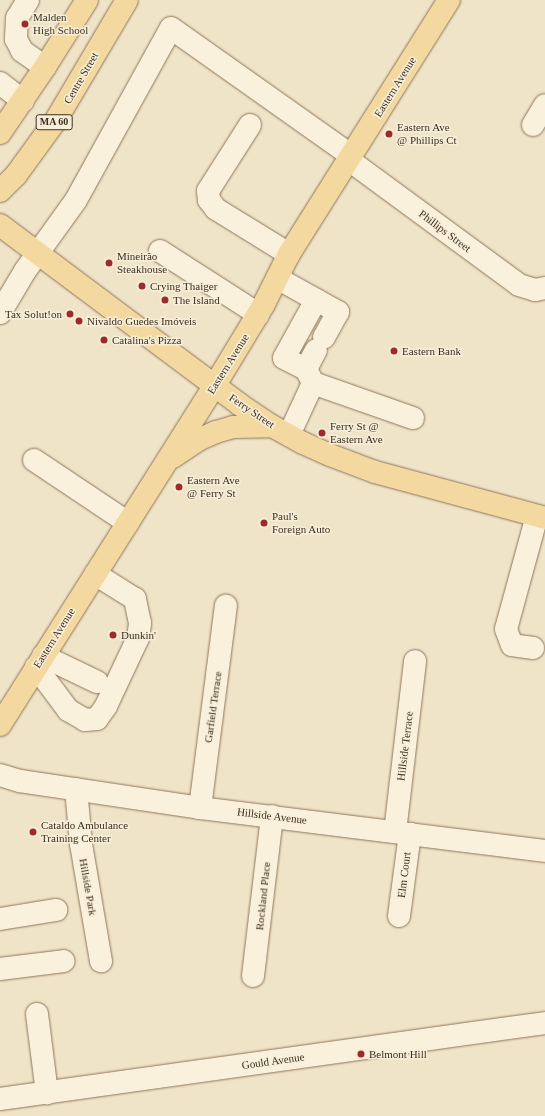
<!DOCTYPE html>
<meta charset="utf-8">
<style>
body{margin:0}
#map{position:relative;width:545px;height:1116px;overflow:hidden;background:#f0e4c8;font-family:Georgia,serif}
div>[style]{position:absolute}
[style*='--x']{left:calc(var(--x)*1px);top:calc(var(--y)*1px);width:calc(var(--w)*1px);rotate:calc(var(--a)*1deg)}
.roads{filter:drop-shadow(0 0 1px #8d765c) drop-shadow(0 0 1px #8d765c)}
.minor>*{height:22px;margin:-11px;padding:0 11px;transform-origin:11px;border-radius:11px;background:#faf1dc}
.major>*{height:22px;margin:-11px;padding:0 11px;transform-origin:11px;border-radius:11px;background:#f3d9a0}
.dots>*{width:11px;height:11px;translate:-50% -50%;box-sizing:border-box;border:2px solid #f7eed8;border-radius:50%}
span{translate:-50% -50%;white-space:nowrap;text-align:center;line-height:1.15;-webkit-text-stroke:3px #f7eed8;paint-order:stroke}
.shield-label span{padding:1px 3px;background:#f7eed8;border:1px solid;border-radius:3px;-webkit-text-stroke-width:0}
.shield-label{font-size:10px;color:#3d2e20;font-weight:700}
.poi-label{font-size:11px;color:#3d2e20}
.left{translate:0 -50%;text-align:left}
.right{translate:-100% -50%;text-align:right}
.street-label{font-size:11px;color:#3d2e20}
</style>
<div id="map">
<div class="roads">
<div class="minor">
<div style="--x:28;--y:0;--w:21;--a:121"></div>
<div style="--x:17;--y:18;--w:21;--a:93"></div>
<div style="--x:16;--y:39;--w:13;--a:63"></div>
<div style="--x:22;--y:51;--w:28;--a:35"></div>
<div style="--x:0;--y:83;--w:29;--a:38"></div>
<div style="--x:250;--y:125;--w:78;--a:122.5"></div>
<div style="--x:208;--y:191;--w:9;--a:84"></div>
<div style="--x:209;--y:200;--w:11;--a:52"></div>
<div style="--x:216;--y:209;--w:86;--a:31.7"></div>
<div style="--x:533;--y:125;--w:23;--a:-59"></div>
<div style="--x:349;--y:160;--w:211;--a:36.3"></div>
<div style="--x:519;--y:285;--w:17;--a:17"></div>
<div style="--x:535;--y:290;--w:10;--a:-11"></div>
<div style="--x:160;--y:251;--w:117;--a:32.7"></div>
<div style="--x:277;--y:278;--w:70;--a:29.1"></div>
<div style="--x:338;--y:312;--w:29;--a:119"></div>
<div style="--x:316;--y:300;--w:66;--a:118.9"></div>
<div style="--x:284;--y:358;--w:25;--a:27"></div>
<div style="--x:306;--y:369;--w:16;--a:63"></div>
<div style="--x:313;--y:383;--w:106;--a:19.3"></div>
<div style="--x:0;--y:313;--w:49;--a:-59.2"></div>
<div style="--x:25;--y:271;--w:87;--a:-54.3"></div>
<div style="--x:76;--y:200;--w:196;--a:-61.1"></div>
<div style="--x:171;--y:28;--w:222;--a:35.3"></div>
<div style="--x:306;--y:369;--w:21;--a:-62"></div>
<div style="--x:289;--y:435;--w:57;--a:-65.2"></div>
<div style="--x:34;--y:460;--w:113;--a:33.8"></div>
<div style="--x:533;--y:648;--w:21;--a:-172"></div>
<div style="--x:512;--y:645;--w:17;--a:-111"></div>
<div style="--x:506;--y:629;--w:117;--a:-74.7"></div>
<div style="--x:43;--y:656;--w:60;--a:25.7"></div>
<div style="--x:36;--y:667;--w:54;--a:53.3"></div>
<div style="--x:68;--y:710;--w:20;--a:30"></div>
<div style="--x:85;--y:720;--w:12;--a:-5"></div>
<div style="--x:97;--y:719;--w:16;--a:-55"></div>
<div style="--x:106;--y:706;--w:75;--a:-64.8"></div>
<div style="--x:138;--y:638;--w:15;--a:-82"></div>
<div style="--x:140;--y:623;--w:25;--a:-102"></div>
<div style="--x:135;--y:599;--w:47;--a:-148"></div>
<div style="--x:0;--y:775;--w:21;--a:17"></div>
<div style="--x:20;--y:781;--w:182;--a:8.5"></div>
<div style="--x:200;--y:808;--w:348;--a:7.1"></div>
<div style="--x:76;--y:789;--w:55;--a:84.8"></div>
<div style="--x:81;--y:844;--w:119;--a:80.3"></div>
<div style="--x:200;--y:808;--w:204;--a:-82.7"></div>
<div style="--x:395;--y:832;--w:172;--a:-83.3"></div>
<div style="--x:399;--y:916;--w:83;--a:-82.4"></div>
<div style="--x:0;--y:919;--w:57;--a:-9.1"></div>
<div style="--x:0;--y:969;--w:64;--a:-7.1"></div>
<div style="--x:253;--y:976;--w:161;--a:-83.2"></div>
<div style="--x:37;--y:1014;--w:80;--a:82.8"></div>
<div style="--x:0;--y:1099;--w:550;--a:-7.94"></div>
</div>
<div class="major">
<div style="--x:0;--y:133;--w:80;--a:-55.7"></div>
<div style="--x:45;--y:67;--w:79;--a:-57.9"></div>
<div style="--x:0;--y:191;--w:23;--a:-45"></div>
<div style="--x:16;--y:175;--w:68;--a:-54"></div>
<div style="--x:56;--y:120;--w:139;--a:-59.4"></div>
<div style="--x:0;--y:225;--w:299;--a:36.8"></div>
<div style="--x:239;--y:404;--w:40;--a:34"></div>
<div style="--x:272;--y:426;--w:35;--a:29"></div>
<div style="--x:303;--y:443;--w:30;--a:24"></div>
<div style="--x:330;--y:455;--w:48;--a:20.7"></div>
<div style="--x:375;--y:472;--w:176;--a:15.1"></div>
<div style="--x:173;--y:457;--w:32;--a:-34"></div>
<div style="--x:200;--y:439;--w:17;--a:-24"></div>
<div style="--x:216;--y:432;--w:18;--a:-16"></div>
<div style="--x:233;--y:427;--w:39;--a:-1"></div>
<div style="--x:0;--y:725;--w:402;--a:-57.7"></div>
<div style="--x:215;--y:385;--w:95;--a:-58.8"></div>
<div style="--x:264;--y:304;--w:56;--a:-63.4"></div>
<div style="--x:289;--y:254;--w:300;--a:-57.8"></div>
</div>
</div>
<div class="dots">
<div style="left:25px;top:24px;background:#9e2a2b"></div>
<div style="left:389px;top:134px;background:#9e2a2b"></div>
<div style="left:109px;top:263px;background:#9e2a2b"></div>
<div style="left:142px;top:286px;background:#9e2a2b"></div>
<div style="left:165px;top:300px;background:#9e2a2b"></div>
<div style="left:70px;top:314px;background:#9e2a2b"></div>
<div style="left:79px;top:321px;background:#9e2a2b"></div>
<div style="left:104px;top:340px;background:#9e2a2b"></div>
<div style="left:394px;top:351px;background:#9e2a2b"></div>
<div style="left:322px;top:433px;background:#9e2a2b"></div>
<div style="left:179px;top:487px;background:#9e2a2b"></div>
<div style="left:264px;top:523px;background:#9e2a2b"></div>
<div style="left:113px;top:635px;background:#9e2a2b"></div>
<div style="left:33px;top:832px;background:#9e2a2b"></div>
<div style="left:361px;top:1054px;background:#9e2a2b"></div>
</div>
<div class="shield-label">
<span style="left:54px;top:122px">MA 60</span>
</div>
<div class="poi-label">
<span class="left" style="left:33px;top:24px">Malden<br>High School</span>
<span class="left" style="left:397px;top:134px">Eastern Ave<br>@ Phillips Ct</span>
<span class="left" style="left:117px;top:263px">Mineirão<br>Steakhouse</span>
<span class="left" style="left:150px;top:286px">Crying Thaiger</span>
<span class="left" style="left:173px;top:300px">The Island</span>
<span class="right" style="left:62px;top:314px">Tax Solut!on</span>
<span class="left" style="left:87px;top:321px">Nivaldo Guedes Imóveis</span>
<span class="left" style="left:112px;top:340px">Catalina's Pizza</span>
<span class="left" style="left:402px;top:351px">Eastern Bank</span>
<span class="left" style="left:330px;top:433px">Ferry St @<br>Eastern Ave</span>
<span class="left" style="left:187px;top:487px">Eastern Ave<br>@ Ferry St</span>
<span class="left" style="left:272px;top:523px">Paul's<br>Foreign Auto</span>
<span class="left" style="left:121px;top:635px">Dunkin'</span>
<span class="left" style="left:41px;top:832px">Cataldo Ambulance<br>Training Center</span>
<span class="left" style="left:369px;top:1054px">Belmont Hill</span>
</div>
<div class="street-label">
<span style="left:81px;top:78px;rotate:-60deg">Centre Street</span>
<span style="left:395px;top:87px;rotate:-58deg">Eastern Avenue</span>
<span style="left:445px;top:231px;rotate:37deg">Phillips Street</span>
<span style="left:228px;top:364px;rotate:-58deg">Eastern Avenue</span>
<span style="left:252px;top:411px;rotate:34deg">Ferry Street</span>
<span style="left:54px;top:638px;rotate:-58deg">Eastern Avenue</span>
<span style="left:213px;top:707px;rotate:-82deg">Garfield Terrace</span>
<span style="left:405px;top:746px;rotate:-83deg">Hillside Terrace</span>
<span style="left:272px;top:816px;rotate:7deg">Hillside Avenue</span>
<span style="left:404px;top:875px;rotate:-83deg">Elm Court</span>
<span style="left:88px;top:887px;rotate:80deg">Hillside Park</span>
<span style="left:263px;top:896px;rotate:-84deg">Rockland Place</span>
<span style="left:273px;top:1061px;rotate:-8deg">Gould Avenue</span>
</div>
</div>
